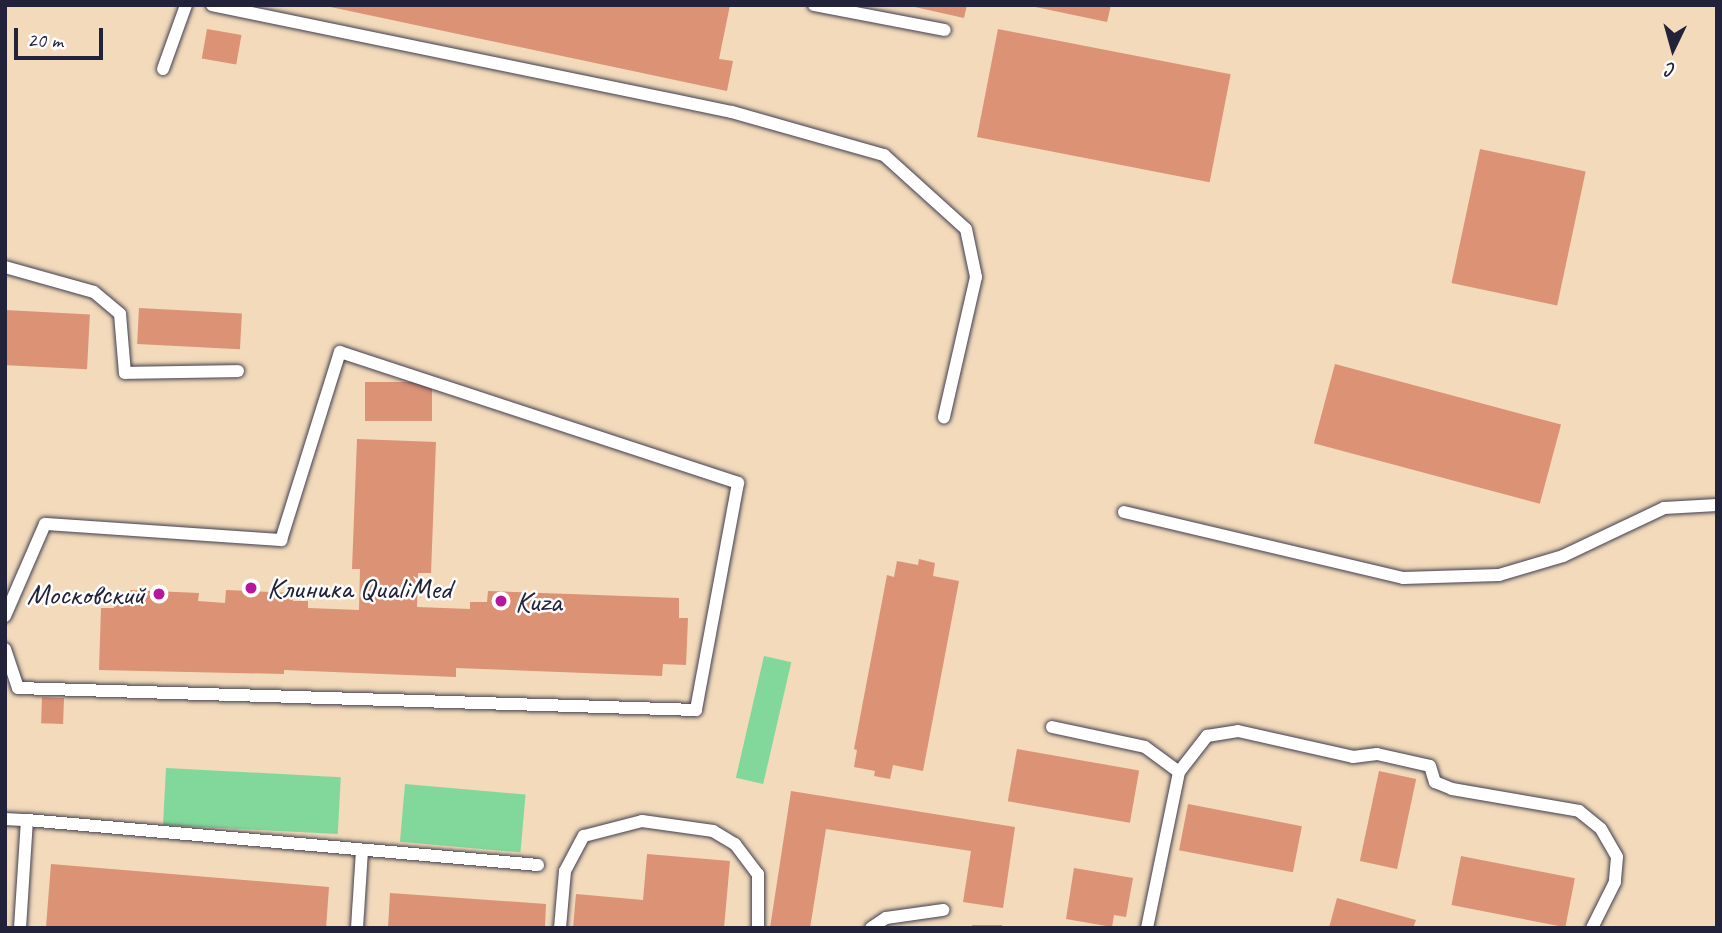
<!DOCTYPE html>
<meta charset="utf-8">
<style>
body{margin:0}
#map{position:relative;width:1722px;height:933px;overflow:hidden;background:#f2dabb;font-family:Caveat,sans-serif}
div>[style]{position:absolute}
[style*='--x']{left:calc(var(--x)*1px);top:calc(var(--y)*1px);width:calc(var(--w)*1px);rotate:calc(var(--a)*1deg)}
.green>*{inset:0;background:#82d89b;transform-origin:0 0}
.building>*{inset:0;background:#db9275;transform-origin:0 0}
.roads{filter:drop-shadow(0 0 2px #413e4e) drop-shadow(0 0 2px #413e4e)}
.service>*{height:12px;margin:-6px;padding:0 6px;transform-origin:6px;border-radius:6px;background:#fff}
.dots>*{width:19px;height:19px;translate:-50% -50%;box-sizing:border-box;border:4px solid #fff;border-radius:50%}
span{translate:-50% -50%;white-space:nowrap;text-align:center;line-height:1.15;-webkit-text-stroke:5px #fff;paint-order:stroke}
.poi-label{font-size:30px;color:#22223b}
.left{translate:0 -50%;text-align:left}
.right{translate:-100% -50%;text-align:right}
.frame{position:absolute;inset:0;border:7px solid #22223b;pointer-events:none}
.north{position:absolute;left:1638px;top:14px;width:70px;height:70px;-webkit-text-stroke:5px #fff;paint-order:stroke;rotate:185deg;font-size:19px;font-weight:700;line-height:28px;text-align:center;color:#22223b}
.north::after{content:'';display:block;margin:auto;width:24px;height:32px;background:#22223b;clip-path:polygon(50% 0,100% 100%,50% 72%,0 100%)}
.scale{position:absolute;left:14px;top:28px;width:89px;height:32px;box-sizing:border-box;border:4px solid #22223b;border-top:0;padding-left:9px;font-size:21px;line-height:24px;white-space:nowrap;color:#22223b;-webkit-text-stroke:5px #fff;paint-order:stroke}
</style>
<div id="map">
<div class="green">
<div style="left:764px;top:656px;width:28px;height:125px;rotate:13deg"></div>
<div style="left:166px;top:768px;width:175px;height:57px;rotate:3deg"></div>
<div style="left:405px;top:784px;width:121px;height:58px;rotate:5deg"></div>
</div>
<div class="building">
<div style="clip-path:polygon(321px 5px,730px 5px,719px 59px,733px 61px,727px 91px)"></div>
<div style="clip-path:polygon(906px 5px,967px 5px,964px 18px)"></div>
<div style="clip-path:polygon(1026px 5px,1111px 5px,1107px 22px)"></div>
<div style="left:207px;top:29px;width:35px;height:30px;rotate:10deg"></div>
<div style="left:998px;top:29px;width:237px;height:110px;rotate:11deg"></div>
<div style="left:1480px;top:149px;width:108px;height:137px;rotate:12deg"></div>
<div style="left:139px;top:308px;width:103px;height:36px;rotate:3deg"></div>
<div style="left:5px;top:310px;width:85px;height:55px;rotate:3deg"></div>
<div style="left:1335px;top:364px;width:234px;height:82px;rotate:15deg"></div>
<div style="left:365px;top:382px;width:67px;height:39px"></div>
<div style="clip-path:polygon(357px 439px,436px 442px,431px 573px,418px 573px,417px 607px,470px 609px,470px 602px,487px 602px,488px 591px,679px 598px,679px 618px,688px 618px,686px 665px,663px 664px,662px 676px,456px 668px,456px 677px,284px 670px,284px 674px,99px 670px,101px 608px,114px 608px,114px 599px,130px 600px,130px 590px,199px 593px,198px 601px,225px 603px,226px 590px,293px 593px,293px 601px,308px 601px,308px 608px,359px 610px,360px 569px,352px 569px)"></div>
<div style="clip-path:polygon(919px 559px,935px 563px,933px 576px,959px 581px,923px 771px,893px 765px,890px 779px,874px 776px,875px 771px,854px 767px,857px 750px,854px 749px,887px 575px,894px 577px,897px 561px,918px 565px)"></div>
<div style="left:64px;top:698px;width:26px;height:22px;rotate:92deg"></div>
<div style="left:1017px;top:749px;width:124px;height:53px;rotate:10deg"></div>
<div style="left:1379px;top:771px;width:38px;height:92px;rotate:12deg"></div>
<div style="clip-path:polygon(791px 791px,1015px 827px,1003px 908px,963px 902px,971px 851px,826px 829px,810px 928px,770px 928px)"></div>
<div style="left:1188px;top:804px;width:116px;height:47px;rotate:11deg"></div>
<div style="clip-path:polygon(647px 854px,730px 861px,724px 928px,573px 928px,576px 894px,643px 900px)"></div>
<div style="left:1461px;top:856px;width:116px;height:50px;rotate:11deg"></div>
<div style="clip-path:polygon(51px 864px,329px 887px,326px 928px,46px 927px)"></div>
<div style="clip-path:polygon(1074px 868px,1133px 878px,1126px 917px,1114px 915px,1112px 927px,1066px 919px)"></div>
<div style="clip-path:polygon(390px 893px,546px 904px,545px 928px,388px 928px)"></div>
<div style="clip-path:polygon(1337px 898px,1416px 920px,1413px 928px,1329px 928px)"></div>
<div style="left:972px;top:925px;width:30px;height:3px"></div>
</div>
<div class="roads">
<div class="service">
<div style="--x:212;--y:5;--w:531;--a:11.63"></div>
<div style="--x:732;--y:112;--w:158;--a:15.8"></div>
<div style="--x:884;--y:155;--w:110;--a:42.1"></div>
<div style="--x:966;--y:229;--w:49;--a:78.2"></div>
<div style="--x:976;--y:277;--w:144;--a:102.9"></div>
<div style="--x:814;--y:5;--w:133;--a:10.8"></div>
<div style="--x:163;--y:69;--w:68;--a:-70.2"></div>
<div style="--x:5;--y:267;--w:92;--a:15.7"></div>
<div style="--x:94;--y:292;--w:34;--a:40"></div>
<div style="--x:120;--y:314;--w:59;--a:85.2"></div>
<div style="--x:125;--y:373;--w:113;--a:-1"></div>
<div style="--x:1124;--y:512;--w:287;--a:13.3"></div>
<div style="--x:1403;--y:578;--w:96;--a:-1.8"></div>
<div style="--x:1499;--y:575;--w:67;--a:-16.5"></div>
<div style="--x:1563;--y:556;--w:112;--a:-25.4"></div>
<div style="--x:1664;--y:508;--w:53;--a:-3.2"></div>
<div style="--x:5;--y:616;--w:100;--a:-66.5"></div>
<div style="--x:45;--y:524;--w:237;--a:3.9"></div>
<div style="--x:281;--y:540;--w:197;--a:-72.6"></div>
<div style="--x:340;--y:352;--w:419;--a:18.2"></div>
<div style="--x:738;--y:483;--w:231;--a:100.5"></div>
<div style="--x:696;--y:710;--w:678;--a:-178.14"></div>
<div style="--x:18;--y:688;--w:41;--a:-108.4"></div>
<div style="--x:1052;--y:727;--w:95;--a:12.1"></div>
<div style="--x:1145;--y:747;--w:42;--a:36.3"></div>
<div style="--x:5;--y:819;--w:22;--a:3"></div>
<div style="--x:20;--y:928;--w:108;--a:-86.3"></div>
<div style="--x:27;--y:820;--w:513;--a:5.03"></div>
<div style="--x:357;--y:928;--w:78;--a:-86.3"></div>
<div style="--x:560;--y:928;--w:57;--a:-85"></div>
<div style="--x:565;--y:871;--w:40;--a:-62"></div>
<div style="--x:584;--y:836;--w:60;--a:-14.5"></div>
<div style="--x:642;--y:821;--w:72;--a:8"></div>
<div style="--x:713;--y:831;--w:26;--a:31"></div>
<div style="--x:735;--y:844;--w:38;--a:53"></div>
<div style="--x:758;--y:874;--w:54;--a:90"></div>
<div style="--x:871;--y:928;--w:18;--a:-34"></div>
<div style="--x:886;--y:918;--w:58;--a:-8"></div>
<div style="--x:1147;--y:928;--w:159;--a:-78.4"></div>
<div style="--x:1179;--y:772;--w:46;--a:-52.1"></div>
<div style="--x:1207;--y:736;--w:31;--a:-9"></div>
<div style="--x:1238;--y:731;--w:118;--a:12.7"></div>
<div style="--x:1353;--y:757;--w:24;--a:-7"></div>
<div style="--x:1377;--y:754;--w:54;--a:12.8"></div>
<div style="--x:1430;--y:766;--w:17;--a:73"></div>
<div style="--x:1435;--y:782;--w:18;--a:22"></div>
<div style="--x:1452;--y:789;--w:129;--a:9.8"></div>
<div style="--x:1579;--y:811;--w:28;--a:39"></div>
<div style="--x:1601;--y:829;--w:32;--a:60"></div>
<div style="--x:1617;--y:857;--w:25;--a:95"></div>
<div style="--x:1615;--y:882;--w:51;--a:116.6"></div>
</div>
</div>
<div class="dots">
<div style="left:251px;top:588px;background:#b5179e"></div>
<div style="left:159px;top:594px;background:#b5179e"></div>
<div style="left:501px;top:601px;background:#b5179e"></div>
</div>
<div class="poi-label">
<span class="left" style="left:267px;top:588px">Клиника QualiMed</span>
<span class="right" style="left:145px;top:594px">Московский</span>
<span class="left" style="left:515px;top:601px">Kuza</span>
</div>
<div class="frame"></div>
<div class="north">С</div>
<div class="scale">20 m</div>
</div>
